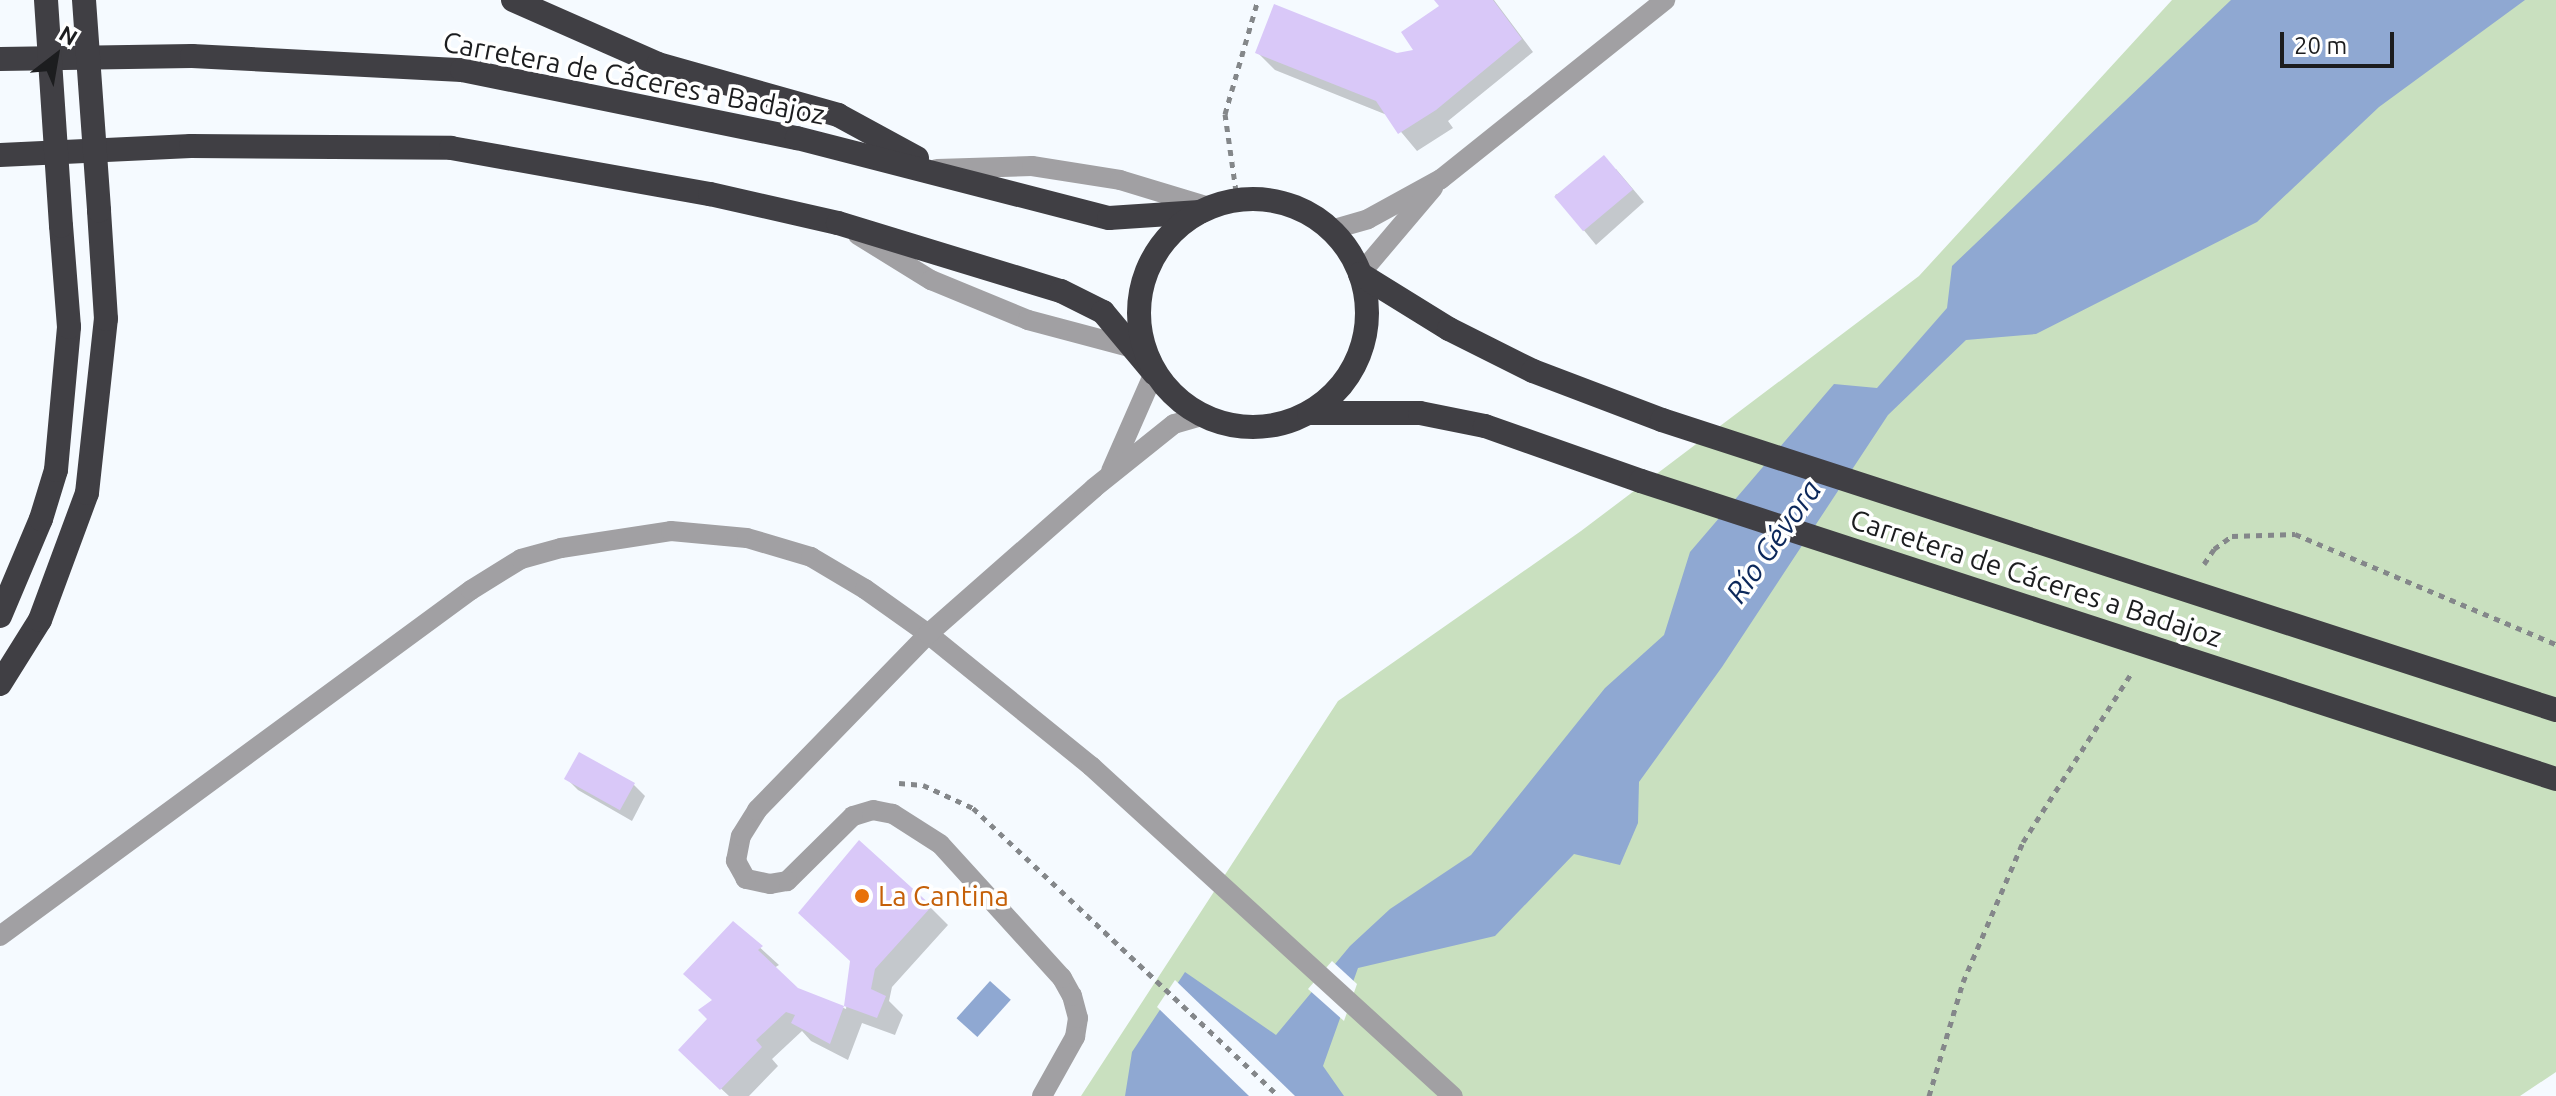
<!DOCTYPE html>
<meta charset="utf-8">
<style>
body{margin:0}
#map{position:relative;width:2556px;height:1096px;overflow:hidden;background:#f5faff;font-family:Ubuntu,sans-serif}
div>[style]{position:absolute}
[style*='--x']{left:calc(var(--x)*1px);top:calc(var(--y)*1px);width:calc(var(--w)*1px);rotate:calc(var(--a)*1deg)}
.green>*{inset:0;background:#c9e0bf}
.water>*{inset:0;background:#8fa8d2;transform-origin:0 0}
.pier>*{inset:0;background:#f5faff}
.shadow>*{inset:0;background:#0003}
.building>*{inset:0;background:#d9c8f8;transform-origin:0 0}
.path>*{height:5px;margin-top:-2.5px;transform-origin:0;background:repeating-linear-gradient(90deg,#84878a 0 6px,transparent 0 12px)}
.minor>*{height:20px;margin:-10px;padding:0 10px;transform-origin:10px;border-radius:10px;background:#a1a0a3}
.highway>*{height:24px;margin:-12px;padding:0 12px;transform-origin:12px;border-radius:12px;background:#403f44}
.highway>.ring{margin:-12px;padding:0;box-sizing:content-box;background:none;border:24px solid #403f44;border-radius:50%}
.highway-bridge>*{height:24px;margin:-12px;padding:0 12px;transform-origin:12px;border-radius:12px;background:#403f44}
.dots>*{width:22px;height:22px;translate:-50% -50%;box-sizing:border-box;border:4px solid #fff;border-radius:50%}
span{translate:-50% -50%;white-space:nowrap;text-align:center;line-height:1.15;-webkit-text-stroke:7px #fff;paint-order:stroke}
.street-label{font-size:28px;color:#1c1d1f}
.food-label{font-size:28px;color:#c56008}
.left{translate:0 -50%;text-align:left}
.water-label{font-size:30px;color:#0c285b;font-style:italic}
.north{position:absolute;left:16px;top:16px;width:80px;height:80px;-webkit-text-stroke:6px #fff;paint-order:stroke;rotate:31deg;font-size:22px;font-weight:700;line-height:32px;text-align:center;color:#1c1d1f}
.north::after{content:'';display:block;margin:auto;width:28px;height:36px;background:#1c1d1f;clip-path:polygon(50% 0,100% 100%,50% 72%,0 100%)}
.scale{position:absolute;left:2280px;top:32px;width:114px;height:36px;box-sizing:border-box;border:4px solid #1c1d1f;border-top:0;padding-left:10px;font-size:24px;line-height:28px;white-space:nowrap;color:#1c1d1f;-webkit-text-stroke:6px #fff;paint-order:stroke}
</style>
<div id="map">
<div class="green">
<div style="clip-path:polygon(2172px 0,2556px 0,2556px 1072px,2520px 1096px,1081px 1096px,1338px 701px,1581px 531px,1919px 276px)"></div>
</div>
<div class="water">
<div style="clip-path:polygon(2231px 0,2525px 0,2379px 107px,2257px 222px,2036px 334px,1966px 340px,1888px 415px,1722px 667px,1639px 782px,1638px 823px,1620px 865px,1574px 854px,1495px 936px,1358px 968px,1323px 1066px,1344px 1096px,1125px 1096px,1132px 1052px,1185px 972px,1276px 1035px,1350px 946px,1390px 909px,1471px 855px,1605px 688px,1664px 635px,1690px 552px,1834px 384px,1877px 388px,1947px 308px,1952px 266px)"></div>
<div style="left:990px;top:981px;width:28px;height:50px;rotate:42deg"></div>
</div>
<div class="pier">
<div style="clip-path:polygon(1332px 961px,1357px 984px,1344px 1021px,1308px 989px)"></div>
<div style="clip-path:polygon(1175px 980px,1295px 1096px,1249px 1096px,1157px 1007px)"></div>
</div>
<div class="shadow">
<div style="clip-path:polygon(1437px 0,1494px 0,1533px 52px,1448px 121px,1453px 128px,1417px 151px,1387px 115px,1275px 70px,1257px 52px,1397px 55px,1417px 51px,1441px 6px)"></div>
<div style="clip-path:polygon(1616px 169px,1644px 202px,1596px 245px,1555px 195px)"></div>
<div style="clip-path:polygon(566px 778px,633px 784px,645px 796px,632px 821px,578px 790px)"></div>
<div style="clip-path:polygon(930px 907px,948px 925px,892px 987px,889px 1001px,903px 1015px,895px 1035px,862px 1023px,848px 1060px,811px 1041px,802px 1031px,772px 1059px,778px 1066px,749px 1096px,729px 1096px,698px 1067px,714px 1001px,685px 974px,734px 924px,779px 965px,774px 968px,797px 989px,846px 1009px,852px 962px)"></div>
</div>
<div class="building">
<div style="clip-path:polygon(1434px 0,1493px 0,1522px 39px,1436px 110px,1398px 134px,1376px 101px,1255px 53px,1274px 4px,1397px 53px,1413px 50px,1401px 32px,1439px 6px)"></div>
<div style="left:1604px;top:155px;width:45px;height:65px;rotate:50deg"></div>
<div style="left:579px;top:752px;width:64px;height:31px;rotate:29deg"></div>
<div style="clip-path:polygon(859px 840px,932px 906px,875px 969px,871px 989px,886px 996px,877px 1018px,844px 1006px,830px 1044px,791px 1023px,795px 1015px,786px 1012px,756px 1040px,762px 1047px,720px 1090px,678px 1050px,707px 1019px,698px 1010px,712px 1000px,683px 974px,733px 921px,763px 946px,758px 950px,798px 988px,844px 1006px,850px 961px,798px 913px)"></div>
</div>
<div class="path">
<div style="--x:1236;--y:191;--w:78;--a:-98.1"></div>
<div style="--x:1225;--y:114;--w:119;--a:-73.9"></div>
<div style="--x:2204;--y:564;--w:18;--a:-56"></div>
<div style="--x:2214;--y:549;--w:22;--a:-36"></div>
<div style="--x:2232;--y:536;--w:63;--a:-1.8"></div>
<div style="--x:2295;--y:534;--w:283;--a:22.9"></div>
<div style="--x:899;--y:783;--w:24;--a:5"></div>
<div style="--x:923;--y:785;--w:55;--a:24.7"></div>
<div style="--x:973;--y:808;--w:420;--a:43.3"></div>
<div style="--x:1929;--y:1096;--w:119;--a:-73.4"></div>
<div style="--x:1963;--y:982;--w:152;--a:-66.8"></div>
<div style="--x:2023;--y:842;--w:202;--a:-57.3"></div>
</div>
<div class="minor">
<div style="--x:937;--y:169;--w:95;--a:-1.8"></div>
<div style="--x:1032;--y:166;--w:89;--a:9"></div>
<div style="--x:1120;--y:180;--w:96;--a:16.9"></div>
<div style="--x:1334;--y:229;--w:35;--a:-16"></div>
<div style="--x:1368;--y:219;--w:83;--a:-28.7"></div>
<div style="--x:1441;--y:179;--w:287;--a:-38.6"></div>
<div style="--x:858;--y:235;--w:86;--a:31.7"></div>
<div style="--x:931;--y:280;--w:105;--a:22.4"></div>
<div style="--x:1028;--y:320;--w:109;--a:14.9"></div>
<div style="--x:1360;--y:274;--w:113;--a:-49.7"></div>
<div style="--x:1111;--y:471;--w:107;--a:-66.3"></div>
<div style="--x:0;--y:936;--w:584;--a:-36.3"></div>
<div style="--x:471;--y:590;--w:59;--a:-31.8"></div>
<div style="--x:521;--y:559;--w:41;--a:-15.4"></div>
<div style="--x:561;--y:548;--w:111;--a:-8.8"></div>
<div style="--x:671;--y:531;--w:76;--a:5.3"></div>
<div style="--x:747;--y:538;--w:67;--a:16.5"></div>
<div style="--x:811;--y:557;--w:63;--a:30.7"></div>
<div style="--x:865;--y:589;--w:77;--a:35.5"></div>
<div style="--x:928;--y:634;--w:210;--a:39"></div>
<div style="--x:1091;--y:766;--w:490;--a:42.4"></div>
<div style="--x:1042;--y:1096;--w:68;--a:-60.8"></div>
<div style="--x:1075;--y:1037;--w:19;--a:-81"></div>
<div style="--x:1078;--y:1018;--w:23;--a:-105"></div>
<div style="--x:1072;--y:996;--w:21;--a:-119"></div>
<div style="--x:1062;--y:978;--w:181;--a:-132.3"></div>
<div style="--x:940;--y:844;--w:56;--a:-147.4"></div>
<div style="--x:893;--y:814;--w:20;--a:-169"></div>
<div style="--x:873;--y:810;--w:21;--a:163"></div>
<div style="--x:853;--y:816;--w:93;--a:135.4"></div>
<div style="--x:787;--y:881;--w:17;--a:170"></div>
<div style="--x:770;--y:884;--w:25;--a:-168"></div>
<div style="--x:746;--y:879;--w:21;--a:-119"></div>
<div style="--x:736;--y:861;--w:25;--a:-79"></div>
<div style="--x:741;--y:836;--w:31;--a:-58"></div>
<div style="--x:757;--y:810;--w:245;--a:-45.8"></div>
<div style="--x:928;--y:634;--w:221;--a:-41.3"></div>
<div style="--x:1094;--y:488;--w:102;--a:-38.7"></div>
<div style="--x:1174;--y:424;--w:29;--a:-16"></div>
</div>
<div class="highway">
<div style="--x:513;--y:0;--w:158;--a:23.8"></div>
<div style="--x:658;--y:64;--w:187;--a:15.8"></div>
<div style="--x:838;--y:115;--w:90;--a:28.6"></div>
<div style="--x:0;--y:59;--w:192;--a:-0.9"></div>
<div style="--x:192;--y:56;--w:270;--a:3"></div>
<div style="--x:462;--y:70;--w:342;--a:11.5"></div>
<div style="--x:797;--y:138;--w:322;--a:14.4"></div>
<div style="--x:1109;--y:218;--w:91;--a:-3.8"></div>
<div style="--x:0;--y:155;--w:191;--a:-2.7"></div>
<div style="--x:191;--y:146;--w:260;--a:0.4"></div>
<div style="--x:451;--y:148;--w:263;--a:10.1"></div>
<div style="--x:710;--y:194;--w:131;--a:12.8"></div>
<div style="--x:838;--y:223;--w:233;--a:17"></div>
<div style="--x:1061;--y:291;--w:47;--a:26.6"></div>
<div style="--x:1103;--y:312;--w:80;--a:50.1"></div>
<div class="ring" style="left:1139px;top:199px;width:204px;height:204px"></div>
<div style="--x:1360;--y:274;--w:105;--a:31.7"></div>
<div style="--x:1449;--y:329;--w:94;--a:26.6"></div>
<div style="--x:1533;--y:371;--w:138;--a:20.8"></div>
<div style="--x:1309;--y:413;--w:111;--a:0"></div>
<div style="--x:1420;--y:413;--w:66;--a:11.3"></div>
<div style="--x:1485;--y:426;--w:165;--a:19.4"></div>
<div style="--x:0;--y:616;--w:105;--a:-67.1"></div>
<div style="--x:41;--y:519;--w:51;--a:-73"></div>
<div style="--x:56;--y:470;--w:144;--a:-84.8"></div>
<div style="--x:69;--y:327;--w:101;--a:-94.5"></div>
<div style="--x:0;--y:684;--w:75;--a:-58"></div>
<div style="--x:40;--y:620;--w:135;--a:-69.7"></div>
<div style="--x:87;--y:493;--w:175;--a:-83.8"></div>
<div style="--x:106;--y:319;--w:109;--a:-93.7"></div>
</div>
<div class="highway-bridge">
<div style="--x:46;--y:0;--w:226;--a:86.2"></div>
<div style="--x:84;--y:0;--w:211;--a:85.9"></div>
<div style="--x:1662;--y:420;--w:940;--a:17.97"></div>
<div style="--x:1641;--y:481;--w:962;--a:18.04"></div>
</div>
<div class="dots">
<div style="left:862px;top:896px;background:#e8710a"></div>
</div>
<div class="street-label">
<span style="left:634px;top:78px;rotate:11deg">Carretera de Cáceres a Badajoz</span>
<span style="left:2036px;top:578px;rotate:18deg">Carretera de Cáceres a Badajoz</span>
</div>
<div class="food-label">
<span class="left" style="left:878px;top:896px">La Cantina</span>
</div>
<div class="water-label">
<span style="left:1773px;top:541px;rotate:-55deg">Río Gévora</span>
</div>
<div class="north">N</div>
<div class="scale">20 m</div>
</div>
